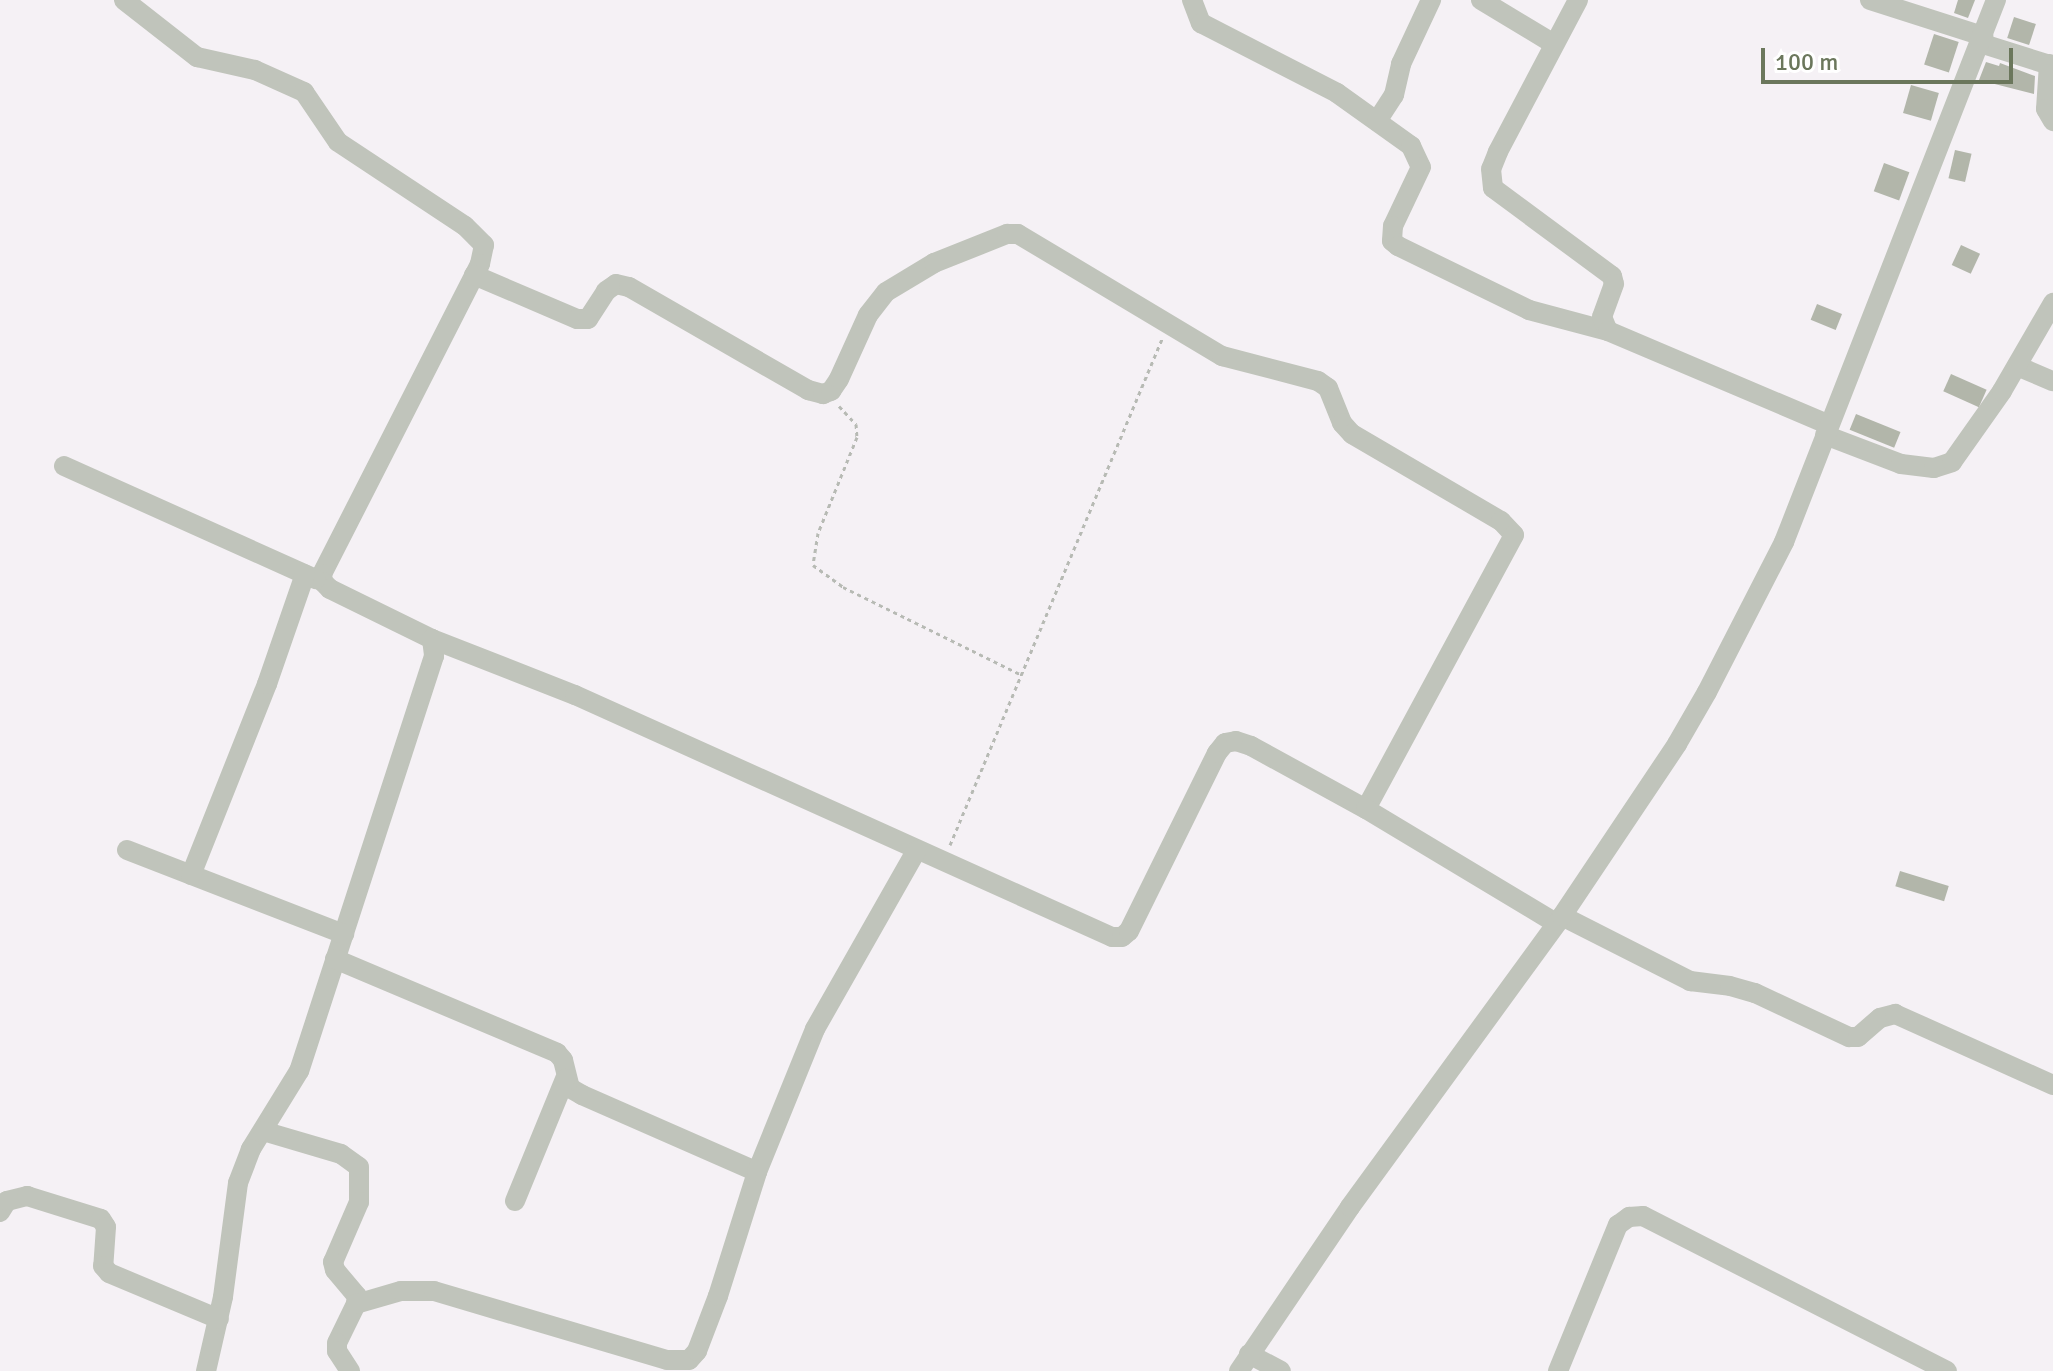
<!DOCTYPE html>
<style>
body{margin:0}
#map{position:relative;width:2053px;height:1371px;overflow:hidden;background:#f5f1f5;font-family:Signika,sans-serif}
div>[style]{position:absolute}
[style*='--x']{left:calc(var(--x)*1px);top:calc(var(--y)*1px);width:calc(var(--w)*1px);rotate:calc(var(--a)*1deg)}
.building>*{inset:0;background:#b2b6aa;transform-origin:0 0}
.path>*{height:3px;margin-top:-1.5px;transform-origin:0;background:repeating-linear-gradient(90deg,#b7bab4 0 4px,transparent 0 8px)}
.minor>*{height:20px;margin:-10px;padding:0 10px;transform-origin:10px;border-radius:10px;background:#c0c4bb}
span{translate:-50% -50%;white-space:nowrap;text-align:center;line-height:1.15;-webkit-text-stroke:8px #fff;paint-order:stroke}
.scale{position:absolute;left:1761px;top:48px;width:252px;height:36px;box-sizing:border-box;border:4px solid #6b775c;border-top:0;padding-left:10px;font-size:24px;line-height:28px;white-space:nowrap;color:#6b775c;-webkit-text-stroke:6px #fff;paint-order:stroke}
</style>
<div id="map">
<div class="building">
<div style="clip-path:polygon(1958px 0,1975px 0,1968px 18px,1954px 13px)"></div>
<div style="left:2014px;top:17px;width:23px;height:22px;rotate:18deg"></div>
<div style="left:1934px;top:34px;width:26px;height:32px;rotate:18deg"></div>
<div style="clip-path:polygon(1986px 62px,1999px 66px,2000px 63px,2035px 76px,2034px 94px,1979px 80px)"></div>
<div style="left:1911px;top:85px;width:29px;height:29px;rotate:16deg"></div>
<div style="left:1955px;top:150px;width:17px;height:29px;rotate:13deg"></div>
<div style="left:1884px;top:163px;width:27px;height:30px;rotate:20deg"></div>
<div style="left:1961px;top:245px;width:21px;height:22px;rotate:25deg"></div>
<div style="left:1817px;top:304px;width:27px;height:17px;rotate:22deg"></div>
<div style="left:1951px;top:374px;width:39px;height:19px;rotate:24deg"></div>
<div style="left:1856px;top:414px;width:48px;height:17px;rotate:22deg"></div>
<div style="left:1900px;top:871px;width:51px;height:16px;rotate:17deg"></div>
</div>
<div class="path">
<div style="--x:839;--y:406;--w:25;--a:47"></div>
<div style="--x:856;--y:424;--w:13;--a:86"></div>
<div style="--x:857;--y:437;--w:104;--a:112.1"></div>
<div style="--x:818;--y:533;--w:32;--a:99"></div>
<div style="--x:813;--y:565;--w:37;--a:36"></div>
<div style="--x:843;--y:587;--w:199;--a:26.2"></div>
<div style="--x:950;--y:845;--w:549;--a:-67.27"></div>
</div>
<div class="minor">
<div style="--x:124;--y:0;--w:93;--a:38"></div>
<div style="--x:197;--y:57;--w:59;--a:12.6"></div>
<div style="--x:255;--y:70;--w:54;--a:24.2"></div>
<div style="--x:304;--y:92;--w:60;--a:55.8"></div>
<div style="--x:338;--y:142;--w:152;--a:33.5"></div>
<div style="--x:465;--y:226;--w:27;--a:45"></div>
<div style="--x:484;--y:245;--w:19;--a:102"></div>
<div style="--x:480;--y:264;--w:348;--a:117"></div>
<div style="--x:322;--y:574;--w:8;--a:83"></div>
<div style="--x:323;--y:582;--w:10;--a:45"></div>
<div style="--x:330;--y:589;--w:114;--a:26.1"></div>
<div style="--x:432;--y:639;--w:17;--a:83"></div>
<div style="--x:434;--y:656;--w:436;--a:108"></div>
<div style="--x:299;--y:1071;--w:92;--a:121.6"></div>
<div style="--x:251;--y:1149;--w:36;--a:111"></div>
<div style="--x:238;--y:1183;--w:115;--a:97.5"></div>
<div style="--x:223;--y:1297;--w:76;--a:102.9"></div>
<div style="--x:1192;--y:0;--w:25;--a:69"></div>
<div style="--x:1201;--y:23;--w:153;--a:27.2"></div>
<div style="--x:1337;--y:93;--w:91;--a:35.6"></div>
<div style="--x:1411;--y:146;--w:23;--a:65"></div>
<div style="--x:1421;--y:167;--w:65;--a:115.4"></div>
<div style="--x:1393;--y:226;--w:15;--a:94"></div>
<div style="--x:1392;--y:241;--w:8;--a:40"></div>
<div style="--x:1398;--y:246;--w:146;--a:26"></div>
<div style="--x:1529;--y:310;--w:82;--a:14.9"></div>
<div style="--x:1481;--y:0;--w:85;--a:31.1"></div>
<div style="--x:1578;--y:0;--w:172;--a:117.8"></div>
<div style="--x:1498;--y:152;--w:18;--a:112"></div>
<div style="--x:1491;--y:169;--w:19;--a:84"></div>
<div style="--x:1493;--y:188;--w:148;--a:36.5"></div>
<div style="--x:1612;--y:276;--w:8;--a:76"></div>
<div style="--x:1614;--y:284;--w:35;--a:110"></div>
<div style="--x:1602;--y:317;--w:15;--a:67"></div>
<div style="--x:1608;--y:331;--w:240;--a:23"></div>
<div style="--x:1870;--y:0;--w:119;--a:17.7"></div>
<div style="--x:1980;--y:43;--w:77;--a:17.5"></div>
<div style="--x:2049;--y:64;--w:45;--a:93.8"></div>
<div style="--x:2046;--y:109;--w:14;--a:60"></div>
<div style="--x:1377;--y:121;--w:31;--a:-57"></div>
<div style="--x:1394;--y:95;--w:32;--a:-77"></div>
<div style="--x:1401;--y:64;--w:71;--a:-64.9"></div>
<div style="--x:474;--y:275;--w:112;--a:23.1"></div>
<div style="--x:577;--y:319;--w:11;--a:0"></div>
<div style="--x:588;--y:319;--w:33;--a:-57"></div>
<div style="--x:606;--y:291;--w:12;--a:-35"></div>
<div style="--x:616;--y:284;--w:13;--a:13"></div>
<div style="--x:629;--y:287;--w:207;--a:29.9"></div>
<div style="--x:808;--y:390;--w:16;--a:15"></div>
<div style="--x:823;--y:394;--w:9;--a:-21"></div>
<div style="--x:831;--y:391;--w:14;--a:-56"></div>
<div style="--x:839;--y:379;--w:70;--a:-65.6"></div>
<div style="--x:868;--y:315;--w:29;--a:-52"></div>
<div style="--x:886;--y:292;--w:56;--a:-31.1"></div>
<div style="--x:934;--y:263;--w:79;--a:-21.7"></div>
<div style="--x:1007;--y:234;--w:11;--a:0"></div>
<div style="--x:1018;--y:234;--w:238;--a:30.9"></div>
<div style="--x:1222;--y:356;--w:99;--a:14.6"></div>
<div style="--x:1318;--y:381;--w:12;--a:35"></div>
<div style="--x:1328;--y:388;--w:38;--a:68"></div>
<div style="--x:1342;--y:423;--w:15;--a:48"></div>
<div style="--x:1352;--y:434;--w:173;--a:30.3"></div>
<div style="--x:1501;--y:521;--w:19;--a:47"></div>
<div style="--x:1514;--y:535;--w:311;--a:118.4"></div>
<div style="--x:2017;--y:366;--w:39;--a:23"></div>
<div style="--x:1825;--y:435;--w:81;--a:20.9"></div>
<div style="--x:1901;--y:464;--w:33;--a:7"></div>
<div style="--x:1934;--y:468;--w:19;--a:-18"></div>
<div style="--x:1952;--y:462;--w:87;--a:-54.8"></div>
<div style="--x:2002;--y:391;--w:102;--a:-59.9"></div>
<div style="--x:64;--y:466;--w:276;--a:24.2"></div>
<div style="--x:432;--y:639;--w:154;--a:21.4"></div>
<div style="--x:575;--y:695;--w:589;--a:24.26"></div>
<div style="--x:1112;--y:937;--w:10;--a:0"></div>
<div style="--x:1122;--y:937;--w:9;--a:-41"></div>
<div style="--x:1129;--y:931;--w:199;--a:-63.7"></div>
<div style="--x:1217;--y:753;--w:13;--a:-51"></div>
<div style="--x:1225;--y:743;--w:11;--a:-10"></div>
<div style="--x:1236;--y:741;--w:16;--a:18"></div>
<div style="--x:1251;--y:746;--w:131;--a:28.7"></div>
<div style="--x:1366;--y:809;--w:222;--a:31"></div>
<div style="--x:127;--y:850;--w:233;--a:21.2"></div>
<div style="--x:191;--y:875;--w:206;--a:-68.3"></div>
<div style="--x:267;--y:684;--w:116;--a:-70.9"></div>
<div style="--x:1562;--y:916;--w:144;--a:26.9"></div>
<div style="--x:1690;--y:981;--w:40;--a:7.1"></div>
<div style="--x:1730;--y:986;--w:26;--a:16"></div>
<div style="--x:1755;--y:993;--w:104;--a:25.1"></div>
<div style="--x:1849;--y:1037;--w:9;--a:0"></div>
<div style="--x:1858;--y:1037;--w:29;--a:-41"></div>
<div style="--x:1880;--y:1018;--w:16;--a:-15"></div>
<div style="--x:1895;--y:1014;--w:173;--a:24.2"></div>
<div style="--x:335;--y:959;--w:241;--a:22.9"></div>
<div style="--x:557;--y:1053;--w:9;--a:49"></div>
<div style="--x:563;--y:1060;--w:29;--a:76"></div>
<div style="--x:570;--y:1088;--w:14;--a:30"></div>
<div style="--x:582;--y:1095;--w:191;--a:23.7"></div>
<div style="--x:263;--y:1131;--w:81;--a:16.4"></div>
<div style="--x:341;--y:1154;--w:22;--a:36"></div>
<div style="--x:359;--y:1167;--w:35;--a:90"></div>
<div style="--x:359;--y:1202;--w:65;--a:113.4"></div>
<div style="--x:333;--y:1262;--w:8;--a:76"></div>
<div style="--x:335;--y:1270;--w:34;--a:50"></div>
<div style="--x:357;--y:1296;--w:8;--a:97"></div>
<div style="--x:356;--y:1304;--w:43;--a:116"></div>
<div style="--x:337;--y:1343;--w:8;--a:90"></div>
<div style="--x:337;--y:1351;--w:24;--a:57"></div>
<div style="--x:515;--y:1201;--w:132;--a:-67.7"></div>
<div style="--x:0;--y:1212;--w:13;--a:-58"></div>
<div style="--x:7;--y:1201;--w:21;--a:-14"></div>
<div style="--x:27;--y:1196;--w:77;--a:17.3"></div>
<div style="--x:101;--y:1219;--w:9;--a:58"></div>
<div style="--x:106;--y:1227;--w:39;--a:94"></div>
<div style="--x:103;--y:1266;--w:9;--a:49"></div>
<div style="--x:109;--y:1273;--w:119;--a:22.7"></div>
<div style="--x:356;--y:1304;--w:47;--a:-16.1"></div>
<div style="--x:401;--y:1291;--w:33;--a:0"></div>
<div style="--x:434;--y:1291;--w:243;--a:16.5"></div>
<div style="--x:667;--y:1360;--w:22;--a:0"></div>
<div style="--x:689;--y:1360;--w:12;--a:-48"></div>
<div style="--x:697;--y:1351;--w:59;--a:-69.1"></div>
<div style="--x:718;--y:1296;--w:130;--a:-72.5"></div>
<div style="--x:757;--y:1172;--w:154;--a:-67.9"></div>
<div style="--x:815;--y:1029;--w:205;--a:-60.4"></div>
<div style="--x:1249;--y:1354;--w:36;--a:28"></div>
<div style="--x:1239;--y:1371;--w:198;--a:-55.9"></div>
<div style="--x:1350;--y:1207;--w:360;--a:-53.9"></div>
<div style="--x:1562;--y:916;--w:207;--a:-56.2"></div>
<div style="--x:1677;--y:744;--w:60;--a:-60"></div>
<div style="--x:1707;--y:692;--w:169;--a:-62.8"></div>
<div style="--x:1784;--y:542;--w:582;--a:-68.64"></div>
<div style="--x:1558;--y:1371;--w:158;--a:-67.7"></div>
<div style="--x:1618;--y:1225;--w:14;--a:-36"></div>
<div style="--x:1629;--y:1217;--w:14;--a:-4"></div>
<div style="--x:1643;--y:1216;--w:341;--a:27"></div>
</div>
<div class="scale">100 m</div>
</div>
